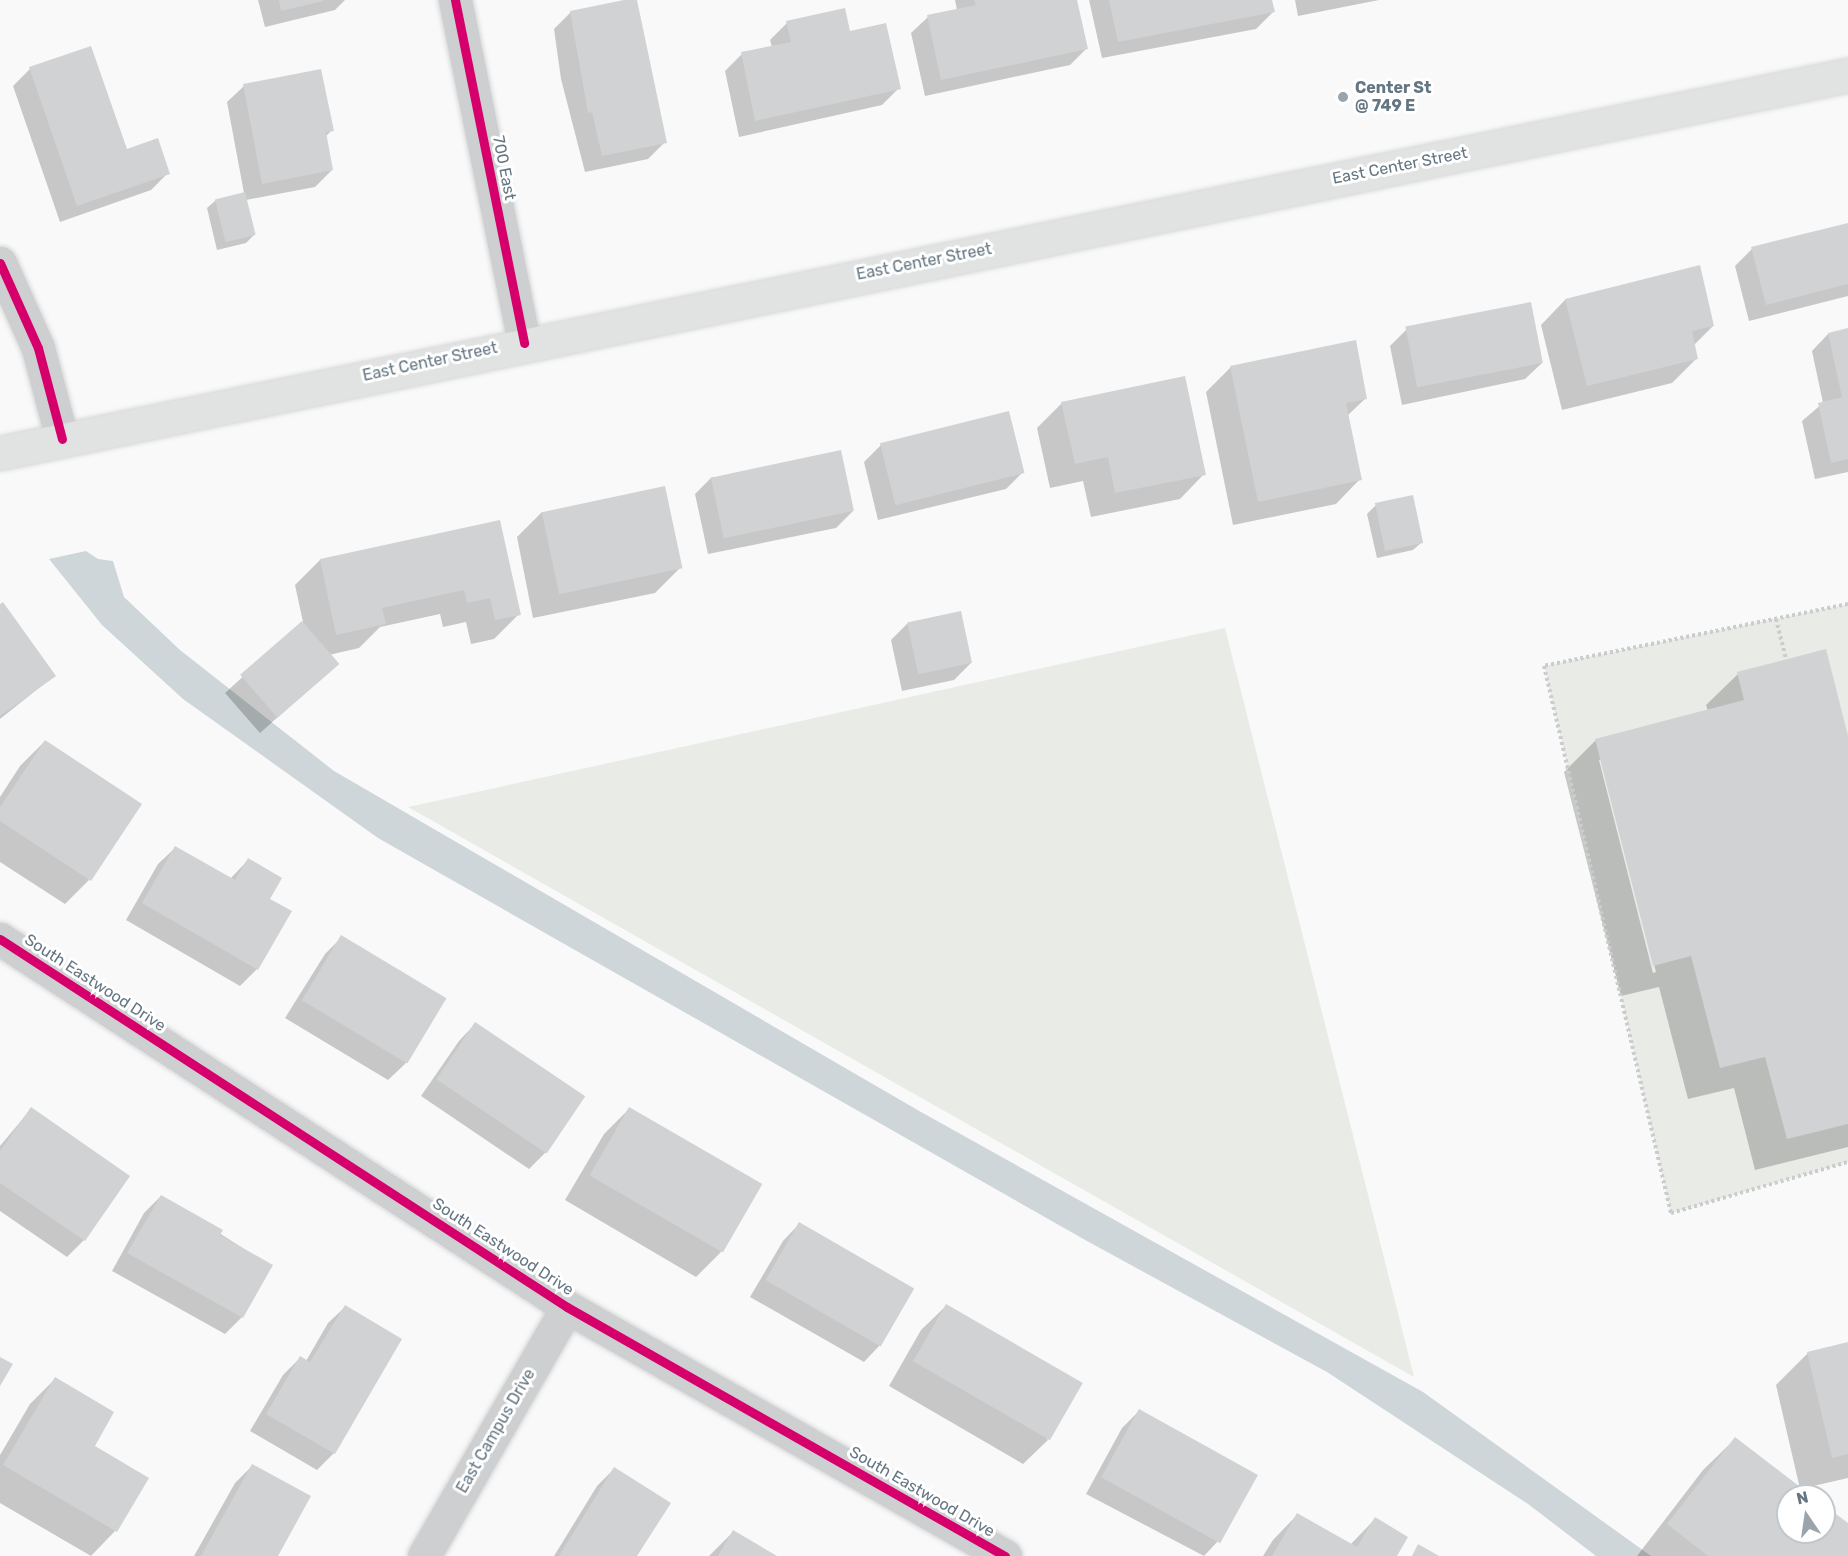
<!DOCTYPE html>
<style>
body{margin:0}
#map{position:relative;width:1848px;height:1556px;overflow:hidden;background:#f9f9f9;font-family:Rubik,sans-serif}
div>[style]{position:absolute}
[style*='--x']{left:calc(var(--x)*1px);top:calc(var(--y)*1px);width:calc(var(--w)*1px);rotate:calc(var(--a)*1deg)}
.green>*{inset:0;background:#e8ebe6}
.water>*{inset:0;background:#ced6d9}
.shadow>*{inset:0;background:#0003}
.building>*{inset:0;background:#d0d2d3;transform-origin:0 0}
.path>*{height:4px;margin-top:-2px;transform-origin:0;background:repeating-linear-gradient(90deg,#cbcccd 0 3px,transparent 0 6px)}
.roads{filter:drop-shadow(0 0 2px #d5d6d7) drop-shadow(0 0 2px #d5d6d7)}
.minor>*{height:33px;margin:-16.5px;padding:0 16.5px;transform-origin:16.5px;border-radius:16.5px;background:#cecfd0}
.major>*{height:33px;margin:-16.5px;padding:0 16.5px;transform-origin:16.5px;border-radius:16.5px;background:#e1e2e2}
.cycleway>*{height:9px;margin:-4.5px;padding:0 4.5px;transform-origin:4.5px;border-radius:4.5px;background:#d6006c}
.dots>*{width:16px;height:16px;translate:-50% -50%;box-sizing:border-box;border:3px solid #fff;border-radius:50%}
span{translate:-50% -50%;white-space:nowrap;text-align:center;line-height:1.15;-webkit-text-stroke:6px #fff;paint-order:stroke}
.poi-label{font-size:16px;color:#657683;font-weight:700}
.left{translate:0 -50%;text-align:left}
.street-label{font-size:16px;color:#657683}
.north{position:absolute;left:1776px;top:1484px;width:60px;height:60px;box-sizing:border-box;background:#fff;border:2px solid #c1c8cd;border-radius:50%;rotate:347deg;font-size:16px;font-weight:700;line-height:24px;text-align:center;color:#657683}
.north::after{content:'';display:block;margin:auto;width:21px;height:27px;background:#99a4ac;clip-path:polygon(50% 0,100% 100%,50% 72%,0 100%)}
</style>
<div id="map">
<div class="green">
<div style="clip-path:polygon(1848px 604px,1848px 1162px,1671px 1213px,1544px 666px)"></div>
<div style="clip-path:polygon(1225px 628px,1414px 1377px,408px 807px)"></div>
</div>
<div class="water">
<div style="clip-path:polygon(86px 551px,98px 559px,113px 561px,124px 597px,180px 650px,334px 771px,921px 1112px,1423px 1392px,1651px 1556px,1596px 1556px,1528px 1504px,1327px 1372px,1087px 1241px,378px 838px,183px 699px,102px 625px,49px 559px)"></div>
</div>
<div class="shadow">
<div style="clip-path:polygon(258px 0,345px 0,335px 10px,265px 27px)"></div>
<div style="clip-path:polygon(636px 0,665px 142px,648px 159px,585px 172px,561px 79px,554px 29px,571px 12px)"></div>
<div style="clip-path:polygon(955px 0,1076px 0,1086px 49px,1070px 65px,925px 96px,911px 33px,928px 17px,957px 10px)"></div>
<div style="clip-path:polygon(1089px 0,1271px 0,1273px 12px,1256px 29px,1102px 58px)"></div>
<div style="clip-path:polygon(1295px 0,1379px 0,1298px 16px)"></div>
<div style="clip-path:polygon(787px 23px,849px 32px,899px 88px,882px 105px,739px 137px,725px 71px,742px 54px,772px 47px,770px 40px)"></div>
<div style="clip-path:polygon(30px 69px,126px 151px,168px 173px,151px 190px,60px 222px,13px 86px)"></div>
<div style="clip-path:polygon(244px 86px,332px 130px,325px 137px,332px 170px,315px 187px,246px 200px,254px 235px,246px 243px,217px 250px,207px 208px,216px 200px,244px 193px,227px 102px)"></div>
<div style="clip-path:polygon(1848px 225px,1848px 296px,1749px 321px,1735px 266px,1752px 249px)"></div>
<div style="clip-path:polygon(1565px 300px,1713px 326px,1694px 345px,1697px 358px,1672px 383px,1562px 410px,1541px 325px)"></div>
<div style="clip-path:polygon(1407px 329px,1542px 363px,1525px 379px,1402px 405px,1390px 346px)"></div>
<div style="clip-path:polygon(1848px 330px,1848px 472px,1815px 479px,1802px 421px,1823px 403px,1812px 351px,1828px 334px)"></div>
<div style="clip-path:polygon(1231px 367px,1366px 398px,1347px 416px,1360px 479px,1336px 504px,1233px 525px,1206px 392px)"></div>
<div style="clip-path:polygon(1062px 403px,1204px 474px,1180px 499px,1091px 517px,1083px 481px,1050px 488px,1037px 428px)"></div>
<div style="clip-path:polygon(881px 445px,1023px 472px,1006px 489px,878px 520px,864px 462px)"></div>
<div style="clip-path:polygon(712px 477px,853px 511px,836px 528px,708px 554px,695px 494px)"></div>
<div style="clip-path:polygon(1412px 497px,1422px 542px,1413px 550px,1377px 558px,1367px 514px,1375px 506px)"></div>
<div style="clip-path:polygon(542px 512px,680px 568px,655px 593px,533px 618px,517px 537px)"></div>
<div style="clip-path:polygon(499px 522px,519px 614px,494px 639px,471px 644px,466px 622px,443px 627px,440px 614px,380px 627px,359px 648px,329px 655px,337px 664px,260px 733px,225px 693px,303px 622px,295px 585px,320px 560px)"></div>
<div style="clip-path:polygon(0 606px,54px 676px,0 719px)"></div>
<div style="clip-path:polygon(908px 623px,971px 663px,954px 680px,902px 691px,891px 640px)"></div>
<div style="clip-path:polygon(evenodd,1738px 674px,1848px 741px,1848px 1147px,1755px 1170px,1734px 1088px,1688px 1099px,1659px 987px,1621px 996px,1564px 772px,1596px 740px,1708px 711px,1706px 705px,1738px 674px,1599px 760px,1602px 760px,1656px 972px,1653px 973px,1599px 760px)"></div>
<div style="clip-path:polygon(45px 741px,89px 880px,65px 904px,0 862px,0 797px,20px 766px)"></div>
<div style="clip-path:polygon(175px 848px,230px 879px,248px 860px,268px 899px,257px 969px,240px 986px,126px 920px,158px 864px)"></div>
<div style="clip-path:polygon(342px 937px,444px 1000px,405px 1064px,388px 1080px,285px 1018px,325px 954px)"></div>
<div style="clip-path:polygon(475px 1024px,546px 1152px,529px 1169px,421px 1096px,459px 1041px)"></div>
<div style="clip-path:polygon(31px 1109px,84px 1240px,67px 1257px,0 1211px,0 1146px)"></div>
<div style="clip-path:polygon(629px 1109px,721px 1252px,696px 1277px,565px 1200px,604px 1134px)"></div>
<div style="clip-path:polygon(161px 1196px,271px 1266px,242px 1317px,225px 1334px,112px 1271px,144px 1213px)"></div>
<div style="clip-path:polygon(799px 1224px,880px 1345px,864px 1362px,750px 1297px,783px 1241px)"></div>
<div style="clip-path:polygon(946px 1306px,1048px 1440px,1023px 1464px,889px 1386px,921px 1330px)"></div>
<div style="clip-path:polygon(345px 1307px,334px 1453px,317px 1470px,250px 1431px,283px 1375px,300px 1358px,306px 1361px,328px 1323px)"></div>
<div style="clip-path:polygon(1848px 1344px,1848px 1478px,1800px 1489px,1776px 1385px,1808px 1353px)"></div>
<div style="clip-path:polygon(55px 1379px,93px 1446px,147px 1478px,115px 1531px,91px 1556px,0 1503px,0 1455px,30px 1404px)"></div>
<div style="clip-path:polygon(1139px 1411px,1219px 1540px,1204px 1556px,1086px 1494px,1122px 1428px)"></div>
<div style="clip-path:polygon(1735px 1439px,1788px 1496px,1788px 1532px,1824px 1532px,1824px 1508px,1848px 1527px,1848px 1556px,1637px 1556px,1703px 1470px)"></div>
<div style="clip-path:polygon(252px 1466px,276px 1556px,194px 1556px,235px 1483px)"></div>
<div style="clip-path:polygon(614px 1469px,635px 1556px,554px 1556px,597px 1486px)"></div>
<div style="clip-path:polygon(1297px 1515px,1350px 1545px,1375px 1519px,1395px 1556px,1263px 1556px,1273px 1540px)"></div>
<div style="clip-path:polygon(733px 1532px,774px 1556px,709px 1556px)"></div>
</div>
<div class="building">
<div style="clip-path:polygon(279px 0,323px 0,323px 1px,281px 11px)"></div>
<div style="clip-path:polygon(624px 0,637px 0,667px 143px,602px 156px,592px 112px,588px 113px,570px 11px)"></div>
<div style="clip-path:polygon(974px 0,1077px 0,1088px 49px,941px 80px,927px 15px,976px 5px)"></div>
<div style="clip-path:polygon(1109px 0,1272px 0,1275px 12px,1118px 42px)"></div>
<div style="clip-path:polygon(845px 8px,850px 31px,886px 23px,901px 89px,755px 121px,741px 52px,791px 42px,786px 21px)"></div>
<div style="clip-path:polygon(91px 46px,127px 149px,158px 138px,170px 174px,77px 206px,29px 67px)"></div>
<div style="clip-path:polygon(321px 69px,334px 131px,326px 132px,333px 170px,262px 184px,243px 84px)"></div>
<div style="left:245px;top:192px;width:44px;height:31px;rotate:76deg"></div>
<div style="clip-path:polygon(1848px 223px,1848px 284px,1766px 305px,1751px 247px)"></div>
<div style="clip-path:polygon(1700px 265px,1714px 326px,1692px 331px,1698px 359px,1587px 386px,1565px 299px)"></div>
<div style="left:1531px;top:302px;width:62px;height:128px;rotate:79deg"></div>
<div style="clip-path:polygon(1848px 328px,1848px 459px,1831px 463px,1818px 403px,1842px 397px,1828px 333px)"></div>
<div style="clip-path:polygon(1356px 340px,1367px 399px,1346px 403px,1362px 480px,1258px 502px,1230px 366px)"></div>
<div style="clip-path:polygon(1185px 376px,1206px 475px,1115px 493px,1108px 457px,1075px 464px,1061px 402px)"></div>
<div style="left:1009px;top:411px;width:64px;height:133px;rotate:76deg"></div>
<div style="left:841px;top:450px;width:62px;height:133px;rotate:78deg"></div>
<div style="left:665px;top:486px;width:84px;height:126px;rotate:78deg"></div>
<div style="left:1413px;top:495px;width:49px;height:39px;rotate:78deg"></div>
<div style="clip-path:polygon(500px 520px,521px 615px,495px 620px,490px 598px,467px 603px,464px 590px,382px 608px,386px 624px,336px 635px,320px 559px)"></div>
<div style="clip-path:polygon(3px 602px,56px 676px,0 716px,0 604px)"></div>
<div style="left:961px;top:611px;width:53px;height:55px;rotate:78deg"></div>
<div style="left:302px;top:621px;width:57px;height:82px;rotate:49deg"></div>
<div style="clip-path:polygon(1826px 649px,1848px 736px,1848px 1124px,1787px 1139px,1765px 1057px,1720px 1068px,1691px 956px,1653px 966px,1595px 739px,1744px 700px,1737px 672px)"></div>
<div style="clip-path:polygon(45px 740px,142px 804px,91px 881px,0 821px,0 807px)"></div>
<div style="clip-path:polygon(175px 846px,235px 880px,248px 858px,282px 878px,270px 899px,292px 911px,258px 970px,142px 903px)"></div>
<div style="left:341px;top:935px;width:123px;height:76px;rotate:31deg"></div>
<div style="left:475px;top:1022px;width:133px;height:69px;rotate:34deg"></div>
<div style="clip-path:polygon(31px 1107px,130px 1176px,85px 1241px,0 1183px,0 1151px)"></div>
<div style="left:629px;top:1107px;width:154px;height:79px;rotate:30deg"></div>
<div style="clip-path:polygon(161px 1195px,223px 1230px,220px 1235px,273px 1265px,243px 1318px,127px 1253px)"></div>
<div style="left:799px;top:1222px;width:133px;height:67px;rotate:30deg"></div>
<div style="left:946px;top:1304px;width:158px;height:66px;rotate:30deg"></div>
<div style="clip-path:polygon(345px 1305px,402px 1339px,335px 1454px,266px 1414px,300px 1356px,310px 1362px)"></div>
<div style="clip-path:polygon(1848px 1342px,1848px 1454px,1832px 1458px,1807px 1352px)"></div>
<div style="clip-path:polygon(0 1357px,13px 1364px,0 1386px)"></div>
<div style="clip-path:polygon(55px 1377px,114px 1412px,95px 1446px,149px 1478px,117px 1532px,3px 1465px)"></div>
<div style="left:1139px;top:1409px;width:136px;height:78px;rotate:29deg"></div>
<div style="clip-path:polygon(1735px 1437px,1812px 1496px,1788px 1496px,1788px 1532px,1824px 1532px,1824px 1505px,1848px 1523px,1848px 1556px,1708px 1556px,1667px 1524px)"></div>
<div style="clip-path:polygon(252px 1464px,311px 1496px,278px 1556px,201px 1556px)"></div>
<div style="clip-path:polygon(614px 1467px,671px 1503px,637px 1556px,559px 1556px)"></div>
<div style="clip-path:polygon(1297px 1513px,1357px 1547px,1375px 1517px,1408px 1537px,1397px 1556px,1272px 1556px)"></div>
<div style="clip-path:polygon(733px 1530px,777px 1556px,718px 1556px)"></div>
<div style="clip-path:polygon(1418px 1544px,1439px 1556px,1412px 1556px)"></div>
</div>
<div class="path">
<div style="--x:1848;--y:604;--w:310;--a:168.5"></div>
<div style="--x:1544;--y:666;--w:562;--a:76.93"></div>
<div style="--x:1671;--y:1213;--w:184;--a:-16.1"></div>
<div style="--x:1776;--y:619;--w:41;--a:76"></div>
</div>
<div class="roads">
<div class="minor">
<div style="--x:455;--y:0;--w:350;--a:78.6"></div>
<div style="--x:0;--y:263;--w:93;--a:65.9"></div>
<div style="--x:38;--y:348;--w:94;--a:75.2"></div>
<div style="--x:0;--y:939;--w:676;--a:32.98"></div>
<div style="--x:567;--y:1307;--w:504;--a:29.62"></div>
<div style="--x:424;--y:1556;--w:287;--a:-60.1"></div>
</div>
<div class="major">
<div style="--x:0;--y:453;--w:1886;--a:-11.56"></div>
</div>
</div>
<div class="cycleway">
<div style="--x:455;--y:0;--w:350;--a:78.6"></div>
<div style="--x:0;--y:263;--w:93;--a:65.9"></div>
<div style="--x:38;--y:348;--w:94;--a:75.2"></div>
<div style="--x:0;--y:939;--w:676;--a:32.98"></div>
<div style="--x:567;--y:1307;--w:504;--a:29.62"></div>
</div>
<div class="dots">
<div style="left:1343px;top:97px;background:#99a4ac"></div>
</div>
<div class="poi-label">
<span class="left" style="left:1355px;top:97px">Center St<br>@ 749 E</span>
</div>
<div class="street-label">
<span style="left:1400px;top:166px;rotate:-11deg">East Center Street</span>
<span style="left:504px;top:168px;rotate:79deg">700 East</span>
<span style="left:924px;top:262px;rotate:-11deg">East Center Street</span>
<span style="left:430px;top:362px;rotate:-12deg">East Center Street</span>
<span style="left:95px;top:983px;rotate:33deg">South Eastwood Drive</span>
<span style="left:503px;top:1247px;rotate:33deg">South Eastwood Drive</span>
<span style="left:496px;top:1431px;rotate:-60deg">East Campus Drive</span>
<span style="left:922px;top:1492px;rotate:30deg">South Eastwood Drive</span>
</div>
<div class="north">N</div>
</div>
